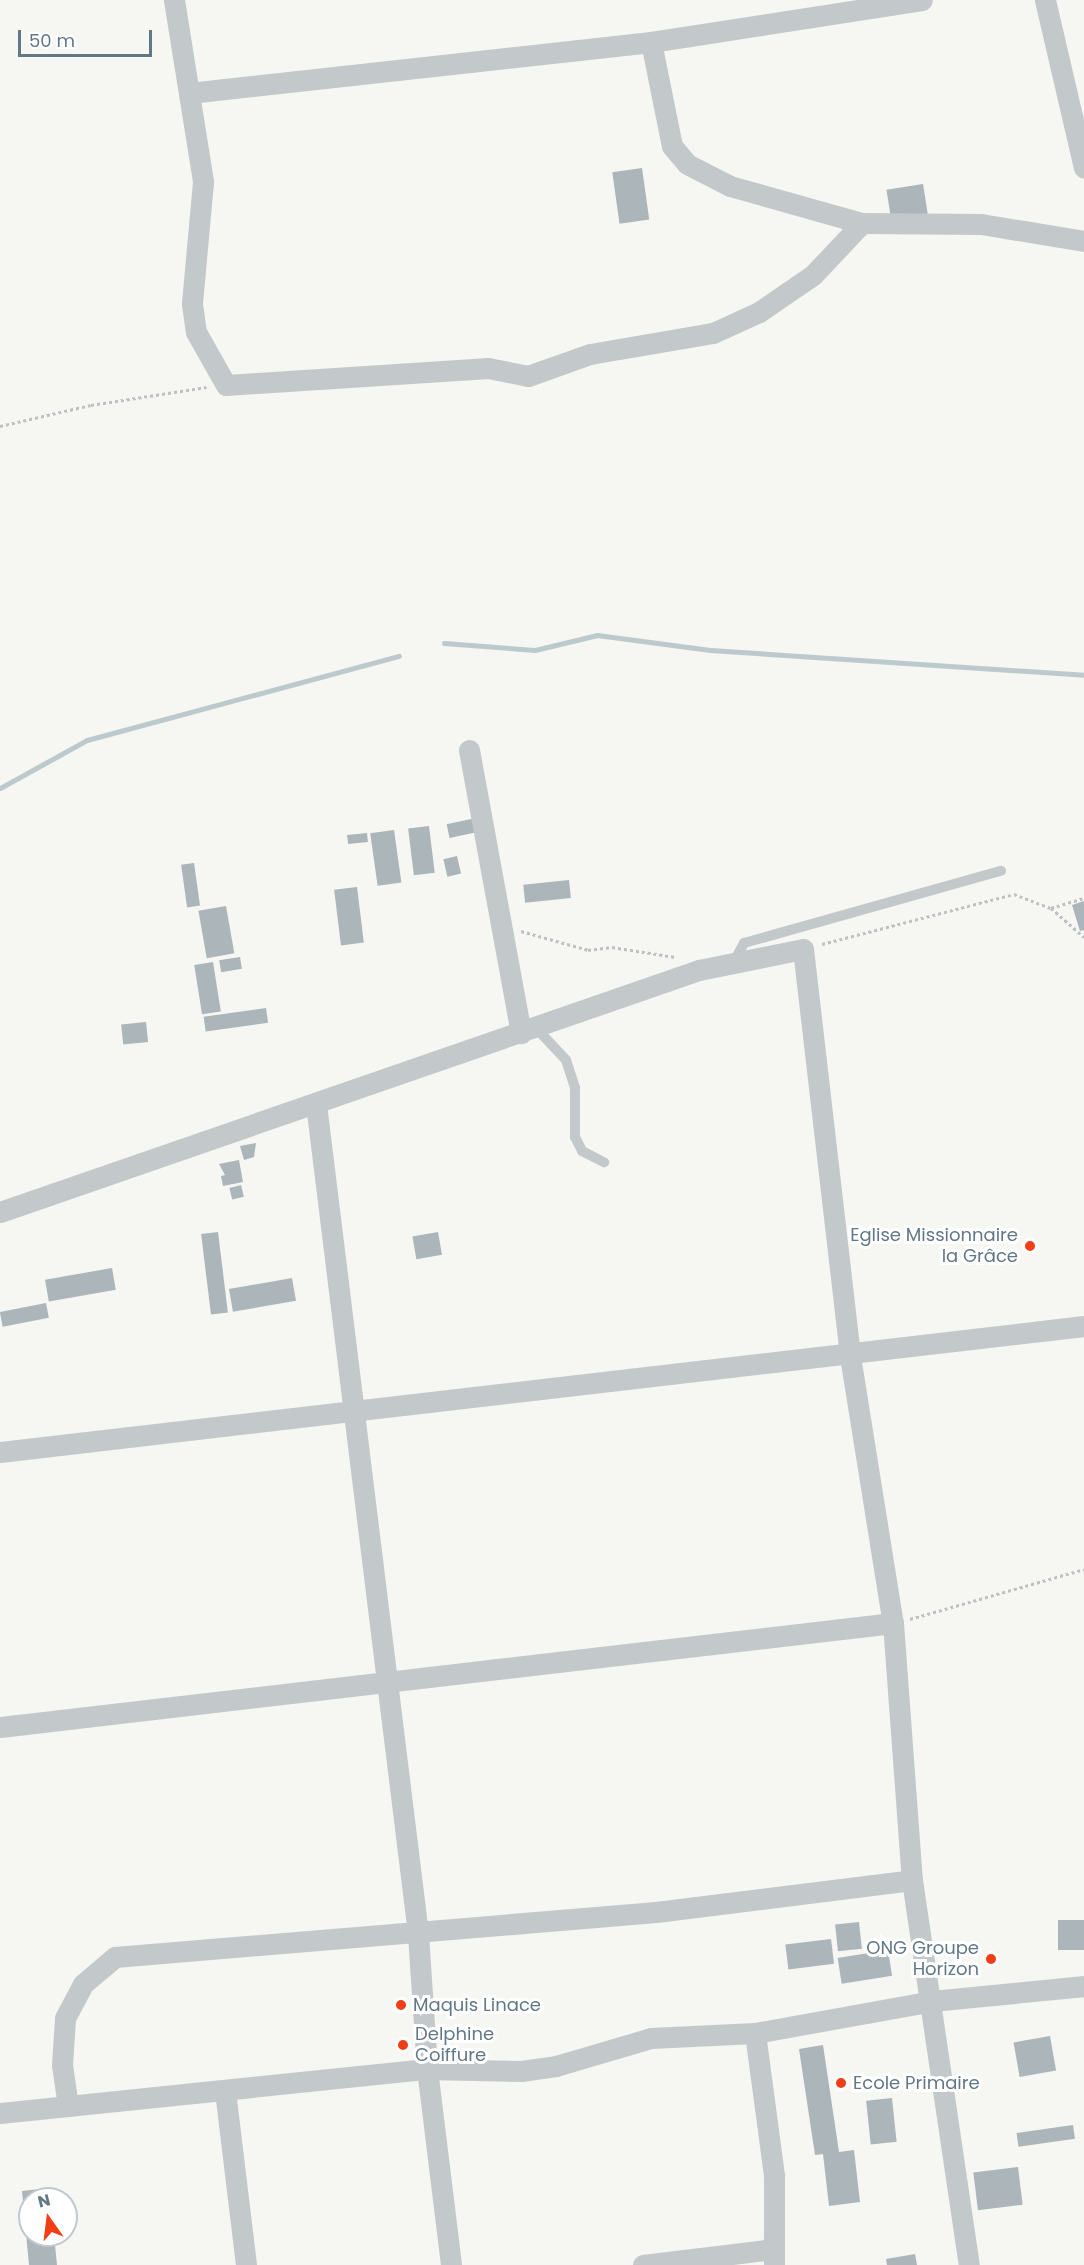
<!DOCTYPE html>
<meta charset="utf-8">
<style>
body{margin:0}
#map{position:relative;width:1084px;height:2265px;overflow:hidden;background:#f6f6f2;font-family:Poppins,sans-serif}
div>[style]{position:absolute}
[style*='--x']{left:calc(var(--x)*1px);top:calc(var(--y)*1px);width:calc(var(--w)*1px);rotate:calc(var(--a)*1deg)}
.stream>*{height:5px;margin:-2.5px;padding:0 2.5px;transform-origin:2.5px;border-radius:2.5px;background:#bcc9cd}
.building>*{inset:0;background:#abb5ba;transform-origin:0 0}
.path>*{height:3px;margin-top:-1.5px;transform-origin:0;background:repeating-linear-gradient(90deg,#bec1c3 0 3px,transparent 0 6px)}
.service>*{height:10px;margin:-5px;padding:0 5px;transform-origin:5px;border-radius:5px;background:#c3c8cb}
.minor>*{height:21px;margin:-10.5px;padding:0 10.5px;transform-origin:10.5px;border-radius:10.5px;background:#c3c8cb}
.dots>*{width:16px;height:16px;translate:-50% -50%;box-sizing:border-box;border:3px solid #fff;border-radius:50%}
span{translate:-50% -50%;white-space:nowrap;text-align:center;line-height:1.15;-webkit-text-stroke:6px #fff;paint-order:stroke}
.poi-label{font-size:18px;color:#627886}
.right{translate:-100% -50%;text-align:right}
.left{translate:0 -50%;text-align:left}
.north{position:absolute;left:18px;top:2187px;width:60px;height:60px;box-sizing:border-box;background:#fff;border:2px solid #c0c9cf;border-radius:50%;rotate:346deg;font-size:16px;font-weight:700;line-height:24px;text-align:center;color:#627886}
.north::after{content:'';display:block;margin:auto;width:21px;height:27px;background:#f23e16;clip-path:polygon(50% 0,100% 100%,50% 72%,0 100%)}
.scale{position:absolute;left:18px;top:30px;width:134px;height:27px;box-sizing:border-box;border:3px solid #627886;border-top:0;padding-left:8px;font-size:18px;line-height:21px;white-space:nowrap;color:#627886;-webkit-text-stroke:4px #fff;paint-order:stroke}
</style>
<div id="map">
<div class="stream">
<div style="--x:444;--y:643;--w:91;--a:4.4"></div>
<div style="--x:535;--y:650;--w:64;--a:-13.6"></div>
<div style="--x:597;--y:635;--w:114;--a:7.6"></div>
<div style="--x:710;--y:650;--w:375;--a:3.8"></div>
<div style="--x:0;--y:788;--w:99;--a:-28.9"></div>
<div style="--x:87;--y:740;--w:323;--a:-15.1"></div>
</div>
<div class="building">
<div style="left:642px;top:168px;width:52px;height:30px;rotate:82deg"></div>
<div style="left:923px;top:184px;width:30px;height:37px;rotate:81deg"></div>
<div style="left:476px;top:818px;width:14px;height:30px;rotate:78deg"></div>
<div style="left:429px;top:826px;width:47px;height:21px;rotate:83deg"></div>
<div style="left:394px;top:830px;width:53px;height:24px;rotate:82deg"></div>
<div style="left:367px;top:833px;width:9px;height:20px;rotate:84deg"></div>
<div style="left:457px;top:856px;width:18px;height:14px;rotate:77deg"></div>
<div style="left:194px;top:863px;width:43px;height:13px;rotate:82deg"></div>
<div style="left:569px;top:880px;width:18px;height:46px;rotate:84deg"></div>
<div style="left:357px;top:887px;width:56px;height:23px;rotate:83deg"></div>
<div style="clip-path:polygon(1084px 901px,1084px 930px,1080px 931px,1072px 905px)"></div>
<div style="left:226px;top:906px;width:48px;height:28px;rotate:80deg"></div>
<div style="left:240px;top:957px;width:12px;height:21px;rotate:81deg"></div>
<div style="left:213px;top:962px;width:50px;height:19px;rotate:81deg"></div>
<div style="left:266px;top:1008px;width:15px;height:63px;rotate:82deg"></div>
<div style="left:146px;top:1022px;width:20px;height:25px;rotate:84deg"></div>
<div style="clip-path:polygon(256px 1143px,254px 1157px,244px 1160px,240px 1146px)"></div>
<div style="clip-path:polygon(239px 1160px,243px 1182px,223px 1186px,221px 1176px,225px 1175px,219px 1164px)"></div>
<div style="left:241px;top:1185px;width:12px;height:12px;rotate:76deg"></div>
<div style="left:218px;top:1232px;width:81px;height:17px;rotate:83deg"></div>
<div style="left:438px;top:1232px;width:23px;height:26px;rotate:80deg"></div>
<div style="left:112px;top:1268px;width:22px;height:68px;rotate:80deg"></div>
<div style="left:292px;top:1278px;width:23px;height:64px;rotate:80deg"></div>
<div style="left:46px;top:1303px;width:15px;height:47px;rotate:79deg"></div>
<div style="left:1084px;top:1920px;width:30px;height:26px;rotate:90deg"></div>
<div style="left:859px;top:1922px;width:27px;height:24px;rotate:84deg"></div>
<div style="left:831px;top:1939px;width:25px;height:46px;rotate:83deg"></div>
<div style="left:888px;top:1950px;width:26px;height:51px;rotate:81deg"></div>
<div style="left:1050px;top:2036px;width:35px;height:37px;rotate:80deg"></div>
<div style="clip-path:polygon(823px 2045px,839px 2152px,854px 2150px,860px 2202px,829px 2206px,823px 2154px,815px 2155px,799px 2049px)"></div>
<div style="left:892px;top:2098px;width:44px;height:26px;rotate:84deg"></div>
<div style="left:1073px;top:2125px;width:14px;height:57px;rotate:82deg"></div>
<div style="left:1018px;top:2167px;width:38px;height:45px;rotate:83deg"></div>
<div style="clip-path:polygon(49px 2188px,51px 2199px,30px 2199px,30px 2235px,54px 2235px,57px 2265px,29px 2265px,22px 2191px)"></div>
<div style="clip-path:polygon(915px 2254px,917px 2265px,887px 2265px,886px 2259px)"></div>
</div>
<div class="path">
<div style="--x:0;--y:426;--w:93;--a:-13"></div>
<div style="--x:91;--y:405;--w:117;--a:-8.8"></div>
<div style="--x:1051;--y:908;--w:34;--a:-17"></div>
<div style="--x:521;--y:931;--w:70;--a:15.8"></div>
<div style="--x:588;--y:950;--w:24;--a:-7"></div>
<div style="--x:612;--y:947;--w:64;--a:9"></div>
<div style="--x:822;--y:944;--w:198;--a:-14.6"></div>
<div style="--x:1014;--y:894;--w:40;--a:21"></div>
<div style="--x:1051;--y:908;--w:44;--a:41.3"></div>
<div style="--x:910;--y:1619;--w:181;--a:-16"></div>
</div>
<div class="service">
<div style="--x:733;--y:963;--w:23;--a:-61"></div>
<div style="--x:744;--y:943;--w:267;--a:-15.7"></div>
<div style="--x:537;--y:1029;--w:42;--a:46.9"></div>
<div style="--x:566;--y:1060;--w:29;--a:72"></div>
<div style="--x:575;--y:1088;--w:49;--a:90"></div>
<div style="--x:575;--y:1137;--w:16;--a:63"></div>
<div style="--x:582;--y:1151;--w:25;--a:27"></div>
</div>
<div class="minor">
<div style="--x:174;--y:0;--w:184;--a:80.9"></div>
<div style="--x:203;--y:182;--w:122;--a:95.2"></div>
<div style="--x:192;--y:304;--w:28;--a:82"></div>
<div style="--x:196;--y:332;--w:61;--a:60.5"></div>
<div style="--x:226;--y:385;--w:263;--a:-3.7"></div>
<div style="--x:488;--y:368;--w:41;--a:11.3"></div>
<div style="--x:528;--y:376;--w:66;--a:-19.5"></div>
<div style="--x:590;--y:354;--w:125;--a:-9.7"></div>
<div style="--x:713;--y:333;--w:51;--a:-24.5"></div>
<div style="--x:759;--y:312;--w:65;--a:-34.4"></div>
<div style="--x:813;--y:275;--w:71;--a:-46.7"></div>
<div style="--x:1045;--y:0;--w:172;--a:76.9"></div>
<div style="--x:651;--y:42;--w:106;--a:78.6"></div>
<div style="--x:672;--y:146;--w:23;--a:50"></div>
<div style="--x:687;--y:164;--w:48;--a:27.1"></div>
<div style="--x:730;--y:186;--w:137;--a:15.7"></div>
<div style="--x:862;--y:223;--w:119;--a:0.5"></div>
<div style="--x:981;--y:224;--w:104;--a:9.4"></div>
<div style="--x:189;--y:93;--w:465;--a:-6.3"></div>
<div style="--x:651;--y:42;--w:274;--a:-8.8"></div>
<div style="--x:469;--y:750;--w:288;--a:79.6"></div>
<div style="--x:316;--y:1104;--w:836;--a:82.99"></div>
<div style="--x:418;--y:1934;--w:135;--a:86.2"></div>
<div style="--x:427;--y:2069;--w:197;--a:83"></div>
<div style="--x:0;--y:1212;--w:740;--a:-19.1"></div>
<div style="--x:699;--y:970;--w:106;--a:-11.4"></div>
<div style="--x:803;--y:949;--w:410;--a:83.4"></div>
<div style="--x:850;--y:1356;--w:270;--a:80.9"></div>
<div style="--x:893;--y:1623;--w:258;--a:85.8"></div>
<div style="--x:912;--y:1880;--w:389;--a:81.6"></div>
<div style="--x:0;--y:1452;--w:1091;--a:-6.63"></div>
<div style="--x:0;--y:1727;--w:899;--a:-6.64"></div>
<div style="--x:755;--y:2033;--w:143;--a:82.4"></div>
<div style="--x:774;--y:2175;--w:90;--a:90"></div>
<div style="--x:225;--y:2091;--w:175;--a:83.1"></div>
<div style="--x:68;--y:2106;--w:41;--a:-98.3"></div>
<div style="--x:62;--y:2065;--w:47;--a:-86.3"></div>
<div style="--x:65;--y:2018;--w:38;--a:-62"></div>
<div style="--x:83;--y:1984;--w:42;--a:-40.2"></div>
<div style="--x:115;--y:1957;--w:543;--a:-4.75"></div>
<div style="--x:656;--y:1912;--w:258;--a:-7.1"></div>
<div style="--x:0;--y:2113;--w:429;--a:-5.9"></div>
<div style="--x:427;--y:2069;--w:94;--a:1.2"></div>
<div style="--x:521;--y:2071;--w:35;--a:-8"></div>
<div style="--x:556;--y:2066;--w:99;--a:-16.4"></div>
<div style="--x:651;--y:2038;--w:104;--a:-2.8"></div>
<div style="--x:755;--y:2033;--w:180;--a:-10.2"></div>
<div style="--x:932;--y:2001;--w:153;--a:-5.6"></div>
<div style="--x:643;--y:2265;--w:131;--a:-7"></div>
</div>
<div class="dots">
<div style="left:1030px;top:1246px;background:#f23e16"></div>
<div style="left:991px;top:1959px;background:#f23e16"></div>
<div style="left:401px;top:2005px;background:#f23e16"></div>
<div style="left:403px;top:2045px;background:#f23e16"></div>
<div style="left:841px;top:2083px;background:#f23e16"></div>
</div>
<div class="poi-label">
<span class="right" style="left:1018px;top:1246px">Eglise Missionnaire<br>la Grâce</span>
<span class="right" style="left:979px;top:1959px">ONG Groupe<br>Horizon</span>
<span class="left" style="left:413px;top:2005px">Maquis Linace</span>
<span class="left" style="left:415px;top:2045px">Delphine<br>Coiffure</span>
<span class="left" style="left:853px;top:2083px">Ecole Primaire</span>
</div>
<div class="north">N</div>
<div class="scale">50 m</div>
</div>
